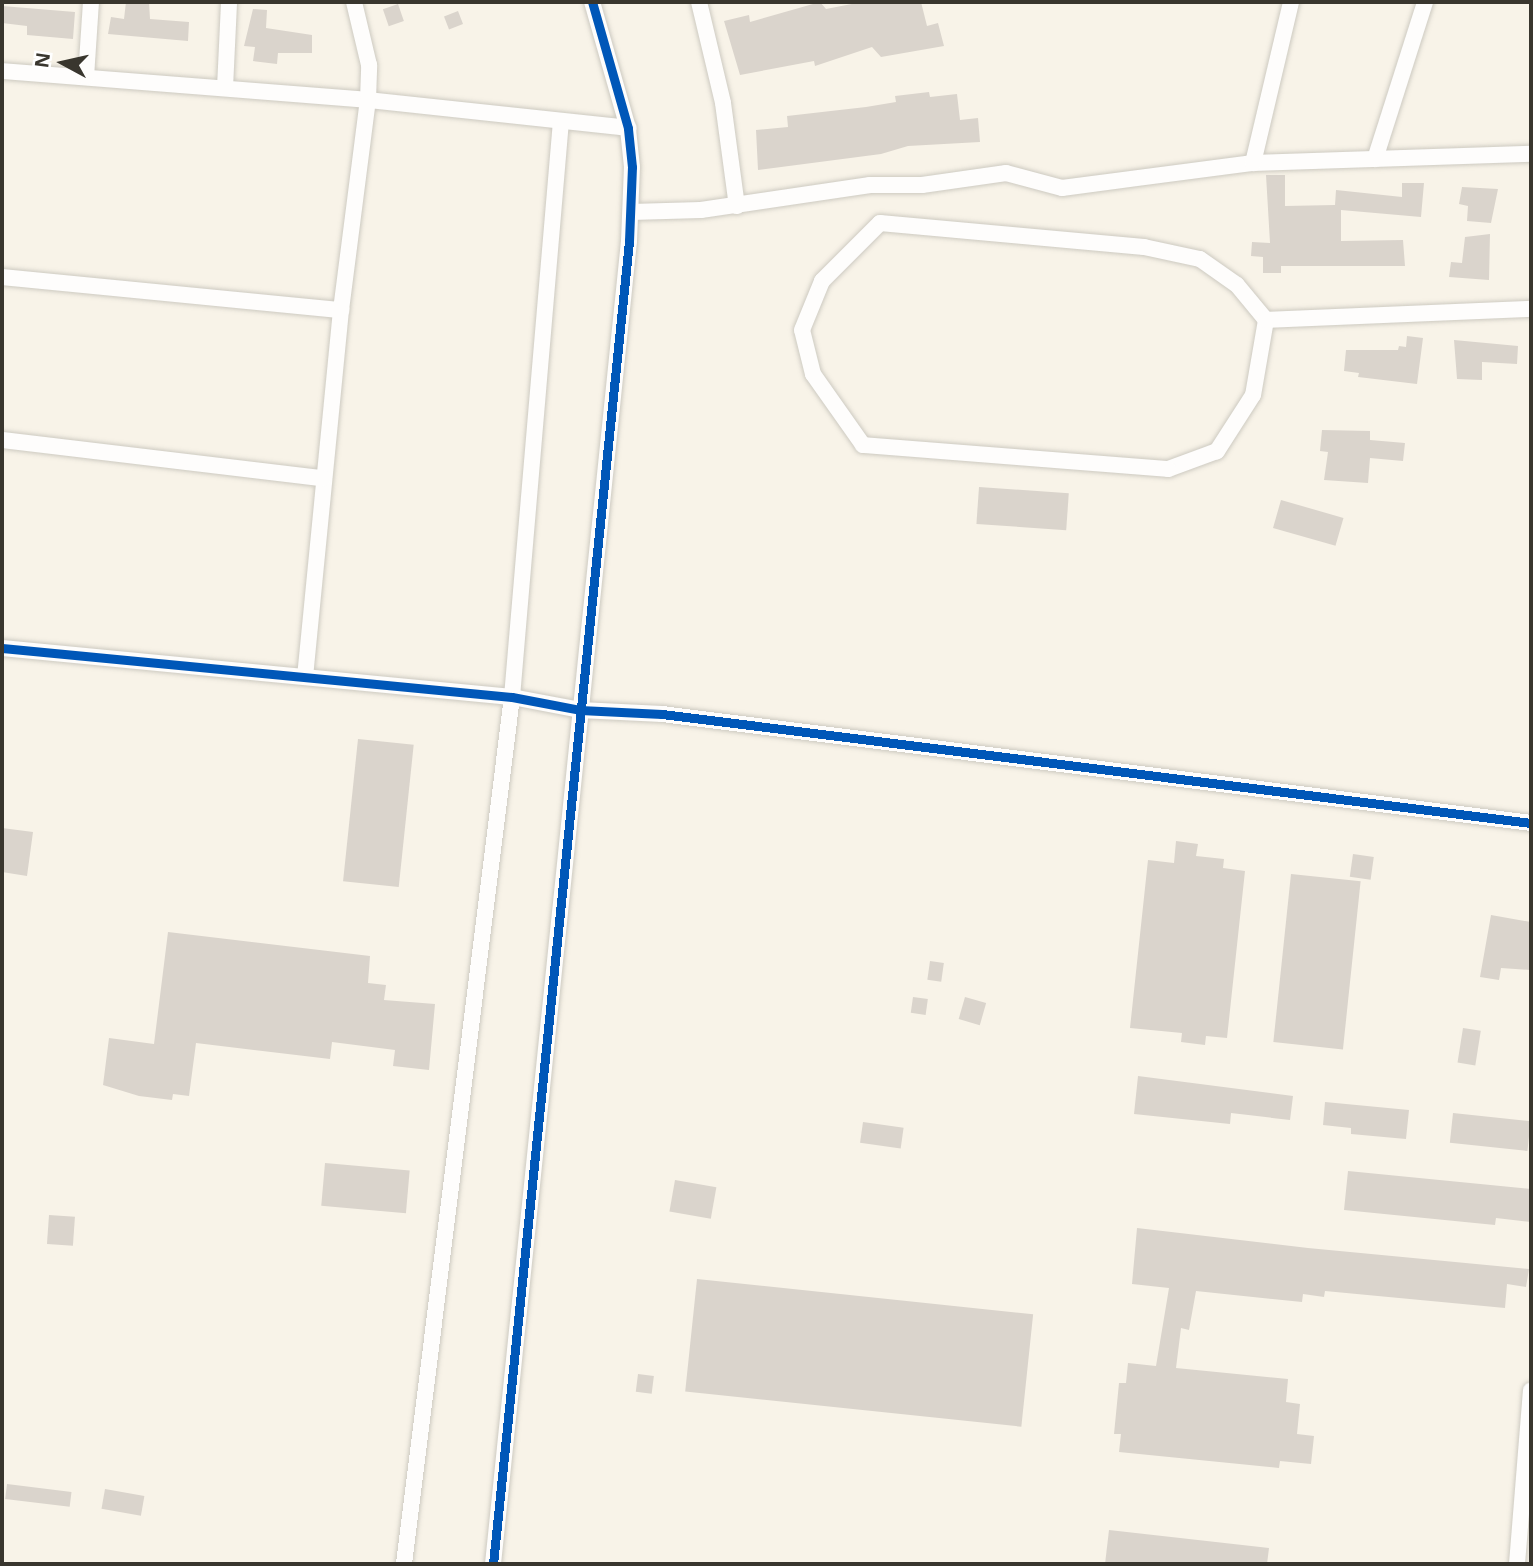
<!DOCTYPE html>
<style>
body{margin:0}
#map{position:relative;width:1533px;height:1566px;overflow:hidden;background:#f8f3e8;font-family:"Noto Sans",sans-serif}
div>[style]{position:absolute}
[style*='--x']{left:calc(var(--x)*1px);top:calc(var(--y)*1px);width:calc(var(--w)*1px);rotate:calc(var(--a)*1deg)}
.building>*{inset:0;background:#dad4cc;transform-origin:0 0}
.roads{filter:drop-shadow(0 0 2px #cdcac1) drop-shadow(0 0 2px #cdcac1)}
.minor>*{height:16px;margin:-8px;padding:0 8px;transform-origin:8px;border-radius:8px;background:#fefdfc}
.cycleway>*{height:9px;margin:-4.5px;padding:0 4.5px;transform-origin:4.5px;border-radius:4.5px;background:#0057b8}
span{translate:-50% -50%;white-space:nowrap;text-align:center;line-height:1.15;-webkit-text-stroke:5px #fff;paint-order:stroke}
.frame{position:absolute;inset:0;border:4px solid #39362e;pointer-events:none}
.north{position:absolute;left:28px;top:28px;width:70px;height:70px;-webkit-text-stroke:5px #fff;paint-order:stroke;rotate:278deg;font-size:19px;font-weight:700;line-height:28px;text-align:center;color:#39362e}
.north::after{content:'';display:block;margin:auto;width:24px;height:32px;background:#39362e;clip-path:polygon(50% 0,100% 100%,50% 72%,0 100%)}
</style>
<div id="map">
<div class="building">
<div style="clip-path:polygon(126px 2px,149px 2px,150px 19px,189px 22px,188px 41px,108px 34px,111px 17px,124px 19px)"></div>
<div style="clip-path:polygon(820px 2px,826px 9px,862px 2px,921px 2px,927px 26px,938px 23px,944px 46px,881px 57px,872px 47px,815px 66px,814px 61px,740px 75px,724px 21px,749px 15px,750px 22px)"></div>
<div style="left:398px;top:4px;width:18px;height:16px;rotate:71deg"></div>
<div style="clip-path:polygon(2px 6px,75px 12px,73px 39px,27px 35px,27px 26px,2px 23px)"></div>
<div style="clip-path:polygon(253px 9px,267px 10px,266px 28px,312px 35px,312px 53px,278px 53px,277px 64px,253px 61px,255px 47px,244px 46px)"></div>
<div style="left:458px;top:11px;width:14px;height:15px;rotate:69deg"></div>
<div style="clip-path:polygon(929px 92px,930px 97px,957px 94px,960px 120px,978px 118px,980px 142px,908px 146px,881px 154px,758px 170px,756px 130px,788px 127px,787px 116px,866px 107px,896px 102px,895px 96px)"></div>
<div style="clip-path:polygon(1266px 175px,1285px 175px,1285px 206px,1335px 205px,1336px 190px,1402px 197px,1402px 183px,1424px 183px,1421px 217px,1341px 210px,1341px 241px,1403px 240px,1405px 266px,1281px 266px,1281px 273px,1263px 273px,1263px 257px,1251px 256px,1252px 242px,1270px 243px)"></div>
<div style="clip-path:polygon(1462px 187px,1498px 189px,1491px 223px,1467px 221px,1468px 206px,1459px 204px)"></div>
<div style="clip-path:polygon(1490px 234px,1489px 280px,1449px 277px,1451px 262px,1462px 263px,1465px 237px)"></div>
<div style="clip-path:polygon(1407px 336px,1423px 338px,1417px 384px,1358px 377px,1359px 373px,1344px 371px,1346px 350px,1398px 350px,1399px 346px,1406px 347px)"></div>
<div style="clip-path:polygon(1454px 340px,1518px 346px,1517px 364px,1482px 362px,1482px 380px,1457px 379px)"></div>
<div style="clip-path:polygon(1322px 430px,1370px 431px,1370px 440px,1405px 443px,1403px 461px,1370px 458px,1368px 483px,1324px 480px,1328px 452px,1320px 451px)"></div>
<div style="left:979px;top:487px;width:90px;height:37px;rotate:4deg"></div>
<div style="left:1281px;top:500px;width:65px;height:29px;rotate:16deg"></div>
<div style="left:358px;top:739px;width:56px;height:143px;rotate:6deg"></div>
<div style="clip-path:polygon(2px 828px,33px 832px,27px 876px,2px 872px)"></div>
<div style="clip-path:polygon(1176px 841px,1198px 844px,1196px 856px,1224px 859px,1223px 868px,1245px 871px,1227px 1038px,1206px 1036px,1205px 1045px,1181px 1042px,1182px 1033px,1130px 1028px,1148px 860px,1174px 863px)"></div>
<div style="left:1353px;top:854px;width:21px;height:23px;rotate:8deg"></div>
<div style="left:1291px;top:874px;width:70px;height:169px;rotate:6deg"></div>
<div style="clip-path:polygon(1491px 915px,1531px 922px,1531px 970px,1501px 968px,1499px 980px,1480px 977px)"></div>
<div style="clip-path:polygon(168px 932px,370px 956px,368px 983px,386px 985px,384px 1000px,435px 1004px,429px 1070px,393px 1066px,395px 1050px,332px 1042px,330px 1059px,196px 1043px,189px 1096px,173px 1094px,172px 1100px,139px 1096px,103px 1085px,109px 1038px,154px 1044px)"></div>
<div style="left:930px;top:961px;width:14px;height:19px;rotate:8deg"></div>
<div style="left:913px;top:997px;width:15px;height:16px;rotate:8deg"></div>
<div style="left:965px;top:997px;width:22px;height:23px;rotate:16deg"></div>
<div style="left:1463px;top:1028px;width:18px;height:35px;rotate:9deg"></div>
<div style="clip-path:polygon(1138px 1076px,1293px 1096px,1290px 1120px,1231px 1113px,1230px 1124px,1134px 1114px)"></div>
<div style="clip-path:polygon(1325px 1102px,1409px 1110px,1406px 1139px,1351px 1134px,1351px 1128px,1323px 1125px)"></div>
<div style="left:1453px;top:1113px;width:78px;height:30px;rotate:6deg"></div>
<div style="left:863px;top:1122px;width:41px;height:21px;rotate:8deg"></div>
<div style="left:325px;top:1163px;width:85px;height:43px;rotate:5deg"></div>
<div style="clip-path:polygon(1348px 1171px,1531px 1189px,1531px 1222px,1496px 1218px,1495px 1225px,1344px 1210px)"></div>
<div style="left:675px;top:1180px;width:42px;height:32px;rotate:10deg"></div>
<div style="left:49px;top:1215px;width:26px;height:29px;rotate:4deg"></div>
<div style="clip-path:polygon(1137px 1228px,1308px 1248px,1529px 1269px,1526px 1287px,1507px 1284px,1505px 1308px,1325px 1291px,1324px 1297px,1303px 1294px,1302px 1302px,1196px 1291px,1189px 1330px,1181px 1328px,1176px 1368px,1288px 1379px,1286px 1402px,1300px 1404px,1297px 1434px,1314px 1436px,1311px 1464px,1280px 1461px,1279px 1468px,1119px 1452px,1121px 1434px,1114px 1434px,1119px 1383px,1126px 1383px,1128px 1363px,1156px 1366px,1169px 1288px,1132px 1284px)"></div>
<div style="left:697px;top:1279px;width:338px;height:113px;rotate:6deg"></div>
<div style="left:638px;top:1374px;width:16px;height:18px;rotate:7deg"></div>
<div style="left:7px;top:1484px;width:65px;height:15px;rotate:7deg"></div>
<div style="left:105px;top:1489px;width:40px;height:20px;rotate:10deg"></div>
<div style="clip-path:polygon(1109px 1530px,1269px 1548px,1267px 1564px,1105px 1564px)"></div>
</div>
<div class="roads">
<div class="minor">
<div style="--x:699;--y:2;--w:104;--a:76.6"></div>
<div style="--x:723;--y:103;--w:104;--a:82.3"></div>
<div style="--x:2;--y:71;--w:367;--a:4.5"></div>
<div style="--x:368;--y:100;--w:262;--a:6.1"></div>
<div style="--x:86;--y:77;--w:75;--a:-86.2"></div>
<div style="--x:225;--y:88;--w:86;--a:-87.3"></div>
<div style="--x:1375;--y:159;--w:165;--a:-72.3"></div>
<div style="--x:1253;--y:163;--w:278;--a:-1.9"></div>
<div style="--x:631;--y:212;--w:70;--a:-1.6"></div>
<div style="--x:701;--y:210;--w:171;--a:-8.4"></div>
<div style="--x:870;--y:185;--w:52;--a:0"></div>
<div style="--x:922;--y:185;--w:85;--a:-8.1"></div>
<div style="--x:1006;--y:173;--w:58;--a:15"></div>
<div style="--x:1062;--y:188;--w:193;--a:-7.5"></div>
<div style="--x:1253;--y:163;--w:165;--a:-76.7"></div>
<div style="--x:880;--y:223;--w:265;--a:5.2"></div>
<div style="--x:1144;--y:247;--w:57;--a:12.1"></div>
<div style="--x:1200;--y:259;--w:45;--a:35.1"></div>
<div style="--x:1237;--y:285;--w:45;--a:50.4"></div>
<div style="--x:1266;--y:320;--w:76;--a:99.8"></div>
<div style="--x:1253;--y:395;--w:67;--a:122.7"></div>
<div style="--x:1217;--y:451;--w:52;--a:159.8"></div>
<div style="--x:1168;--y:469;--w:306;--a:-175.5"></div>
<div style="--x:863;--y:445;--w:87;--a:-125.2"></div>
<div style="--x:813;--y:374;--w:45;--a:-104"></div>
<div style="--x:802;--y:330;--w:53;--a:-67.8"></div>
<div style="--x:822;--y:281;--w:82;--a:-45"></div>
<div style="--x:2;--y:277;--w:341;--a:5.6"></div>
<div style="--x:341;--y:310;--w:367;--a:95.6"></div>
<div style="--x:341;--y:310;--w:212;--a:-82.7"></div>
<div style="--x:368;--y:100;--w:35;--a:-88"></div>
<div style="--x:369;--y:65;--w:65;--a:-103.4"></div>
<div style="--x:1266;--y:320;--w:265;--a:-2.4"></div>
<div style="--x:2;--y:440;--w:323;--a:6.8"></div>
<div style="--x:2;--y:648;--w:512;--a:5.49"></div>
<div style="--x:512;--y:697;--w:69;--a:10.8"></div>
<div style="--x:580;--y:710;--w:82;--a:2.8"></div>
<div style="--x:662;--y:714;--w:876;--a:7.15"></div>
<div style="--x:404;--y:1564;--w:874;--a:-82.9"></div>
<div style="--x:512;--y:697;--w:578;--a:-85.14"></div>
<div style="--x:493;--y:1564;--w:1330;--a:-84.13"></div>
<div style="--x:629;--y:241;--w:74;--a:-87.7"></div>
<div style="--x:632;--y:167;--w:39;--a:-96"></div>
<div style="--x:628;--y:128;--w:131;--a:-105.9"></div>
<div style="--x:1517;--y:1564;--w:174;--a:-85.4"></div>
</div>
</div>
<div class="cycleway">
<div style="--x:2;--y:648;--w:512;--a:5.49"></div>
<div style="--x:512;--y:697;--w:69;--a:10.8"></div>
<div style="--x:580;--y:710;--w:82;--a:2.8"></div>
<div style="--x:662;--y:714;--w:876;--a:7.15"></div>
<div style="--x:493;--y:1564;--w:1330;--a:-84.13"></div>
<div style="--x:629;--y:241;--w:74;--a:-87.7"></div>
<div style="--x:632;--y:167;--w:39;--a:-96"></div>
<div style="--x:628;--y:128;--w:131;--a:-105.9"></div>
</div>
<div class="frame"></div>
<div class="north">N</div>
</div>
